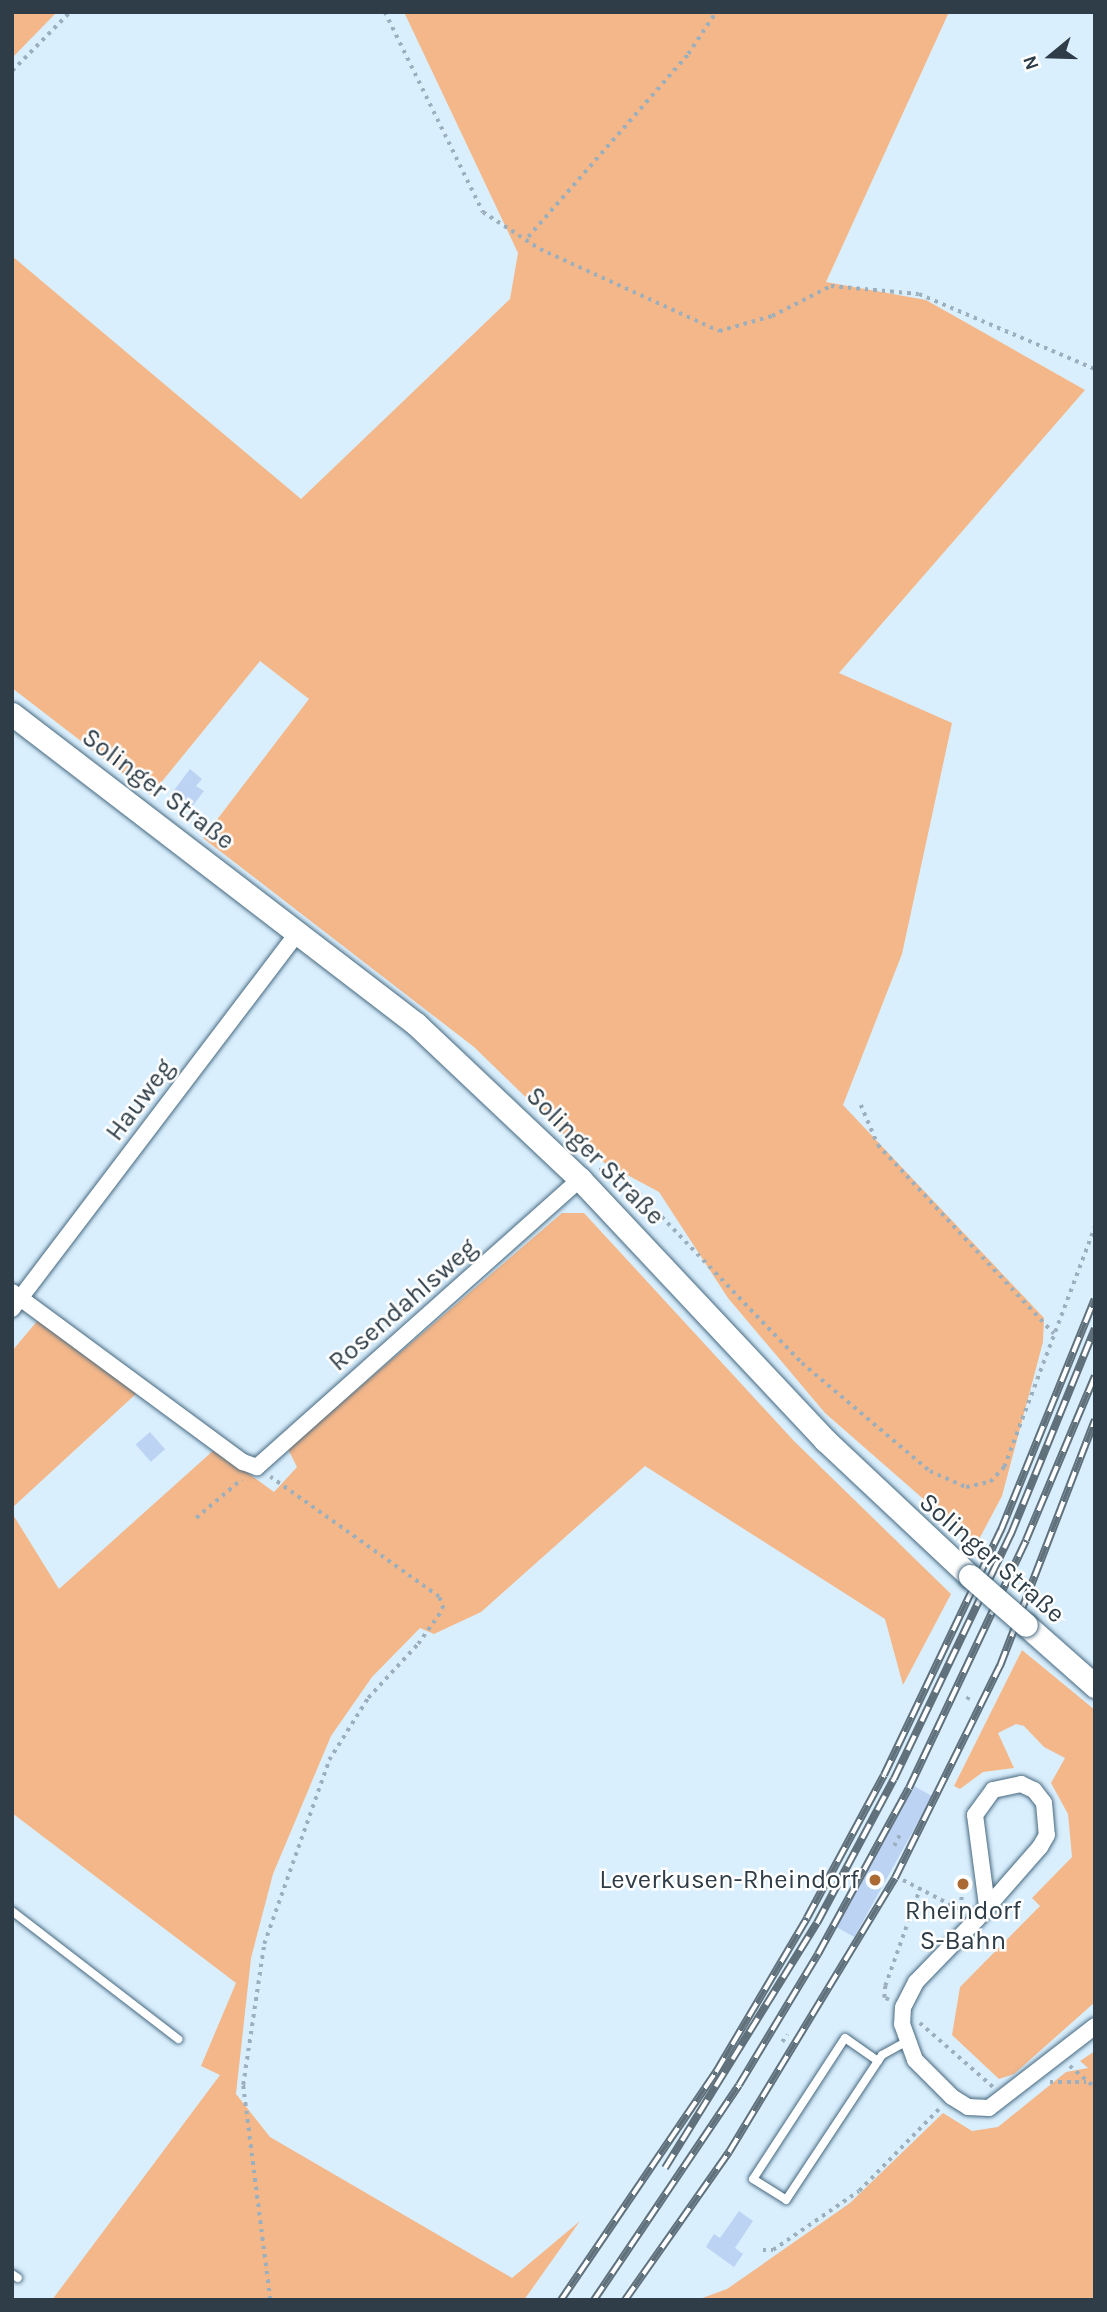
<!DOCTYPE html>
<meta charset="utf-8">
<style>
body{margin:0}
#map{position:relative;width:1107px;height:2312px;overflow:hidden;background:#d9effe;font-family:Karla,sans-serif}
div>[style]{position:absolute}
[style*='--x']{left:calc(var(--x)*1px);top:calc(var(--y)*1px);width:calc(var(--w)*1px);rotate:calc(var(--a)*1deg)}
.green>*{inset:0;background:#f4b78a}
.building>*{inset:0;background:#bcd3f4;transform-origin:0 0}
.path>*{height:3.5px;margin-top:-1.75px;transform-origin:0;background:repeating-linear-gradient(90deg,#9bafbc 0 3.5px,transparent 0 8.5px)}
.roads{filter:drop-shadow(0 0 2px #47687e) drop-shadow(0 0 2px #47687e)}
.service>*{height:8px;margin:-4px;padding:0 4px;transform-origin:4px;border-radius:4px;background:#fff}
.minor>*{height:16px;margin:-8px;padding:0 8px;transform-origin:8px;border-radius:8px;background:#fff}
.secondary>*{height:23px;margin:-11.5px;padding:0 11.5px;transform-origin:11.5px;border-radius:11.5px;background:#fff}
.rail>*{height:8px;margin-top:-4px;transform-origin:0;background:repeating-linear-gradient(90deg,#fff 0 16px,#60717c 0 32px);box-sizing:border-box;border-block:2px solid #60717c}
.bridges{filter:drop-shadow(0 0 2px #47687e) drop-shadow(0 0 2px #47687e)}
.secondary-bridge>*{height:23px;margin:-11.5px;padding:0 11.5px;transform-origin:11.5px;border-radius:11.5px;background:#fff}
.dots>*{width:19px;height:19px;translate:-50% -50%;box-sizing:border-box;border:4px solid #fff;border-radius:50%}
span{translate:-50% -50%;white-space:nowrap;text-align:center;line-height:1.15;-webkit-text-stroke:5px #fff;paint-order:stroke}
.street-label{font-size:26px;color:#2e3d47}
.poi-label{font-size:26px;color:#2e3d47}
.right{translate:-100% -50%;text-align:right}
.frame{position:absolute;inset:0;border:14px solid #2e3d47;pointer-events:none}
.north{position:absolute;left:1016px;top:21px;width:70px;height:70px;-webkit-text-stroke:5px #fff;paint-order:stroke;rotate:251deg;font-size:19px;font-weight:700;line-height:28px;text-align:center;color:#2e3d47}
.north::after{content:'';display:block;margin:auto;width:24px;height:32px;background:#2e3d47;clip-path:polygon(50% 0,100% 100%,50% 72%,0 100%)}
</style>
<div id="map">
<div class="green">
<div style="clip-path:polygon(12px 12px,57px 12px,12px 58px)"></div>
<div style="clip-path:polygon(404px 12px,949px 12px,826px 282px,926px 300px,1085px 390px,839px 673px,952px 723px,902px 954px,843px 1105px,1044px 1318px,1043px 1342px,1002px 1496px,976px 1545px,825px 1413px,728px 1298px,659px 1192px,579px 1149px,474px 1047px,203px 838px,309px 699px,260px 661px,151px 795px,12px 688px,12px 256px,301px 499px,510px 299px,518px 253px)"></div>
<div style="clip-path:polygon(562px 1213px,584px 1213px,794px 1441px,951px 1594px,903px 1685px,885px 1619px,645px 1466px,481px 1612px,434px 1634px,420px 1628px,372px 1677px,331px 1736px,273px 1874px,251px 1958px,236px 2094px,270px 2137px,512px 2278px,580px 2221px,524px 2300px,52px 2300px,220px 2075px,201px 2066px,236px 1983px,12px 1813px,12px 1513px,59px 1589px,215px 1449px,274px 1492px,297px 1467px,288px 1449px)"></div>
<div style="clip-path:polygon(38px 1320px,138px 1392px,12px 1508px,12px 1351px)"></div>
<div style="clip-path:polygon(1022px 1650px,1095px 1710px,1095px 2002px,1014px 2074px,999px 2079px,952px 2035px,960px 1987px,1040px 1906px,1032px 1898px,1072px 1857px,1068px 1814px,1051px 1783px,1065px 1758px,1044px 1747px,1024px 1726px,1016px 1724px,998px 1733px,1014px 1768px,983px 1772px,960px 1789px,954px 1786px)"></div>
<div style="clip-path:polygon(1095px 2051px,1095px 2300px,697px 2300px,727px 2289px,850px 2203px,943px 2113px,972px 2131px,998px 2127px,1066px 2072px,1088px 2068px,1080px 2061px)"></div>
</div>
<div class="building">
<div style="clip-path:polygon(190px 769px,202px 779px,196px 786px,204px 791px,191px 808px,172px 793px)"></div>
<div style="left:150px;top:1432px;width:23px;height:19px;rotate:49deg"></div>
<div style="left:914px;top:1786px;width:21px;height:161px;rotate:29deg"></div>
<div style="clip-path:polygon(739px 2211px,753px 2221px,735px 2248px,743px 2254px,734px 2267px,706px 2247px,714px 2234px,720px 2238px)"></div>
</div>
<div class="path">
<div style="--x:385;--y:12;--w:223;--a:63.9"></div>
<div style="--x:483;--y:212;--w:68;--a:33"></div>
<div style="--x:540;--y:249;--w:197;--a:24.6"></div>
<div style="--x:719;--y:331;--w:55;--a:-15.8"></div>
<div style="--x:772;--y:316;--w:66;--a:-27"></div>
<div style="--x:831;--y:286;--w:88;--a:5.2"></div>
<div style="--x:919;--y:294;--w:191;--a:23.1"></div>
<div style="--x:12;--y:71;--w:83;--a:-45.5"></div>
<div style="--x:528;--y:237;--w:243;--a:-48.8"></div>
<div style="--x:688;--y:54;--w:50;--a:-56.3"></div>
<div style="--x:861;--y:1105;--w:43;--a:67"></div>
<div style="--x:878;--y:1145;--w:258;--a:47"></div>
<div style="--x:599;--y:1170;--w:16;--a:-7"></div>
<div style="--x:615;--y:1168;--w:270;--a:46.2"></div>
<div style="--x:802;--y:1363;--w:167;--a:40.2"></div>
<div style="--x:930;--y:1471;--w:39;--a:24"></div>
<div style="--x:966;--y:1487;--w:25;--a:-12"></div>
<div style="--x:990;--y:1482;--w:21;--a:-47"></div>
<div style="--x:1004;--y:1467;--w:258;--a:-69.3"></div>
<div style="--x:196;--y:1518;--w:60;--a:-40.3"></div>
<div style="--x:967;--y:1700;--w:7;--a:-63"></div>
<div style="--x:894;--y:1846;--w:16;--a:-63"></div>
<div style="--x:903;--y:1880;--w:68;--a:27.3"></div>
<div style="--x:960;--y:1909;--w:25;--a:-83"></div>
<div style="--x:889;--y:2000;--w:5;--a:-158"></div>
<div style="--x:884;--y:1998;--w:12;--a:-85"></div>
<div style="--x:885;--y:1986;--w:104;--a:-70.3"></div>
<div style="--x:920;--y:2023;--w:97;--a:41.2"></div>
<div style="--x:782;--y:2042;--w:9;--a:-54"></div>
<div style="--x:1070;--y:2066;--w:33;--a:41"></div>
<div style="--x:1050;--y:2082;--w:36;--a:0"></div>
<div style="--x:763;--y:2250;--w:10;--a:0"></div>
<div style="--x:773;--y:2250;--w:104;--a:-34.5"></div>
<div style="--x:859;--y:2191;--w:116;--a:-45.7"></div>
<div style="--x:270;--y:2300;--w:217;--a:-97.2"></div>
<div style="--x:243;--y:2085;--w:143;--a:-81.5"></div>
<div style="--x:264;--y:1944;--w:195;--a:-70.5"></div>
<div style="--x:329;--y:1760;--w:73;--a:-57.8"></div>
<div style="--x:368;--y:1698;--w:74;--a:-47.2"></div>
<div style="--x:418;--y:1644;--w:43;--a:-54.5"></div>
<div style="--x:443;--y:1609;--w:13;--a:-108"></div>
<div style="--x:439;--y:1597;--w:207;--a:-144.6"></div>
</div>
<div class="roads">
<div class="service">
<div style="--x:12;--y:1911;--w:210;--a:37.6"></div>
<div style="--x:878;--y:2061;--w:40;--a:-145.1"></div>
<div style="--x:845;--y:2038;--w:168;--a:123.1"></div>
<div style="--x:753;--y:2179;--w:39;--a:32"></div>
<div style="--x:786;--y:2200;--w:167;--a:-56.5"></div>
<div style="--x:878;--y:2061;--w:7;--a:-56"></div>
<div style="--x:882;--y:2055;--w:26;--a:-29"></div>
<div style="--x:12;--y:2274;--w:7;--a:34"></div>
</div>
<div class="minor">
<div style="--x:12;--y:1292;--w:287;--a:36.4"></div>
<div style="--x:243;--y:1462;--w:15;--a:20"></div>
<div style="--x:257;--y:1467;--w:433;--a:-41.7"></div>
<div style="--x:12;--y:1309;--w:475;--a:-52.8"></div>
<div style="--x:987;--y:1906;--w:92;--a:-97.5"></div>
<div style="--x:975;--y:1815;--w:31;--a:-54"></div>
<div style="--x:993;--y:1790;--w:29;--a:-12"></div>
<div style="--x:1021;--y:1784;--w:14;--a:25"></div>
<div style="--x:1034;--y:1790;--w:16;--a:52"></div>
<div style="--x:1044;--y:1803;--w:32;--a:85"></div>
<div style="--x:1047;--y:1835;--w:14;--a:120"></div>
<div style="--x:1040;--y:1847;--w:96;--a:131.2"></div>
<div style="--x:977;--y:1919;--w:88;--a:134.1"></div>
<div style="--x:916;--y:1982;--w:28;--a:117"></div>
<div style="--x:903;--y:2007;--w:17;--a:93"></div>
<div style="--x:902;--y:2024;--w:38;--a:70"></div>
<div style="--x:915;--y:2060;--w:52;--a:45"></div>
<div style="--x:952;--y:2097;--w:19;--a:32"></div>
<div style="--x:968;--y:2107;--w:21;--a:3"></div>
<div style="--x:989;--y:2108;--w:134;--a:-37.7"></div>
</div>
<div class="secondary">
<div style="--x:12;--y:714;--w:509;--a:37.5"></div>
<div style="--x:416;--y:1024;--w:226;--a:43.4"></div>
<div style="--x:580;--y:1179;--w:358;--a:46.8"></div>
<div style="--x:825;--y:1440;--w:199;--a:43.2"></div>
<div style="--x:1026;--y:1625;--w:92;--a:41.5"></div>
</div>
</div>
<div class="rail">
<div style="--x:665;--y:2168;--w:288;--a:-58.2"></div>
<div style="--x:817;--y:1923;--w:163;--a:-61.9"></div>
<div style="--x:894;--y:1779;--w:272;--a:-64.5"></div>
<div style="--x:1011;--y:1534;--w:222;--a:-67.8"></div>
<div style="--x:561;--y:2300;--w:276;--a:-55.8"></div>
<div style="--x:716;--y:2072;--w:179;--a:-59.4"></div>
<div style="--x:807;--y:1918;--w:162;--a:-61.7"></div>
<div style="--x:884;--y:1775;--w:272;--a:-64.5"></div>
<div style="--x:1001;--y:1530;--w:249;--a:-67.9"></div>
<div style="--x:594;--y:2300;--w:259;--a:-56"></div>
<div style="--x:739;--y:2085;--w:153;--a:-58.9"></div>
<div style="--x:818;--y:1954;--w:189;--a:-61.3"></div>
<div style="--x:909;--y:1788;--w:274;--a:-64.7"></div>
<div style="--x:1026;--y:1540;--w:178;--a:-67.2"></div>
<div style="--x:625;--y:2300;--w:181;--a:-54.9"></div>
<div style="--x:729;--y:2152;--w:320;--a:-58.8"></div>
<div style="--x:895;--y:1878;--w:237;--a:-63.7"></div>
<div style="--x:1000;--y:1666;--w:264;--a:-68.9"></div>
</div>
<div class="bridges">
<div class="secondary-bridge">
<div style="--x:970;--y:1576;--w:74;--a:41.2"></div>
</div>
</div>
<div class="dots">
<div style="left:875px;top:1880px;background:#ab6a34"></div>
<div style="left:963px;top:1884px;background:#ab6a34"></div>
</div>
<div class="street-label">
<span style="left:158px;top:789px;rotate:37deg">Solinger Straße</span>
<span style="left:140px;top:1100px;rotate:-53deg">Hauweg</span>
<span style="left:595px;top:1156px;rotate:45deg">Solinger Straße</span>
<span style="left:403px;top:1305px;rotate:-41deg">Rosendahlsweg</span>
<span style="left:992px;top:1558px;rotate:41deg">Solinger Straße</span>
</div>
<div class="poi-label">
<span class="right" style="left:859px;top:1880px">Leverkusen-Rheindorf</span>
<span style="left:963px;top:1926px">Rheindorf<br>S-Bahn</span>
</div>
<div class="frame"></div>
<div class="north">N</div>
</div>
